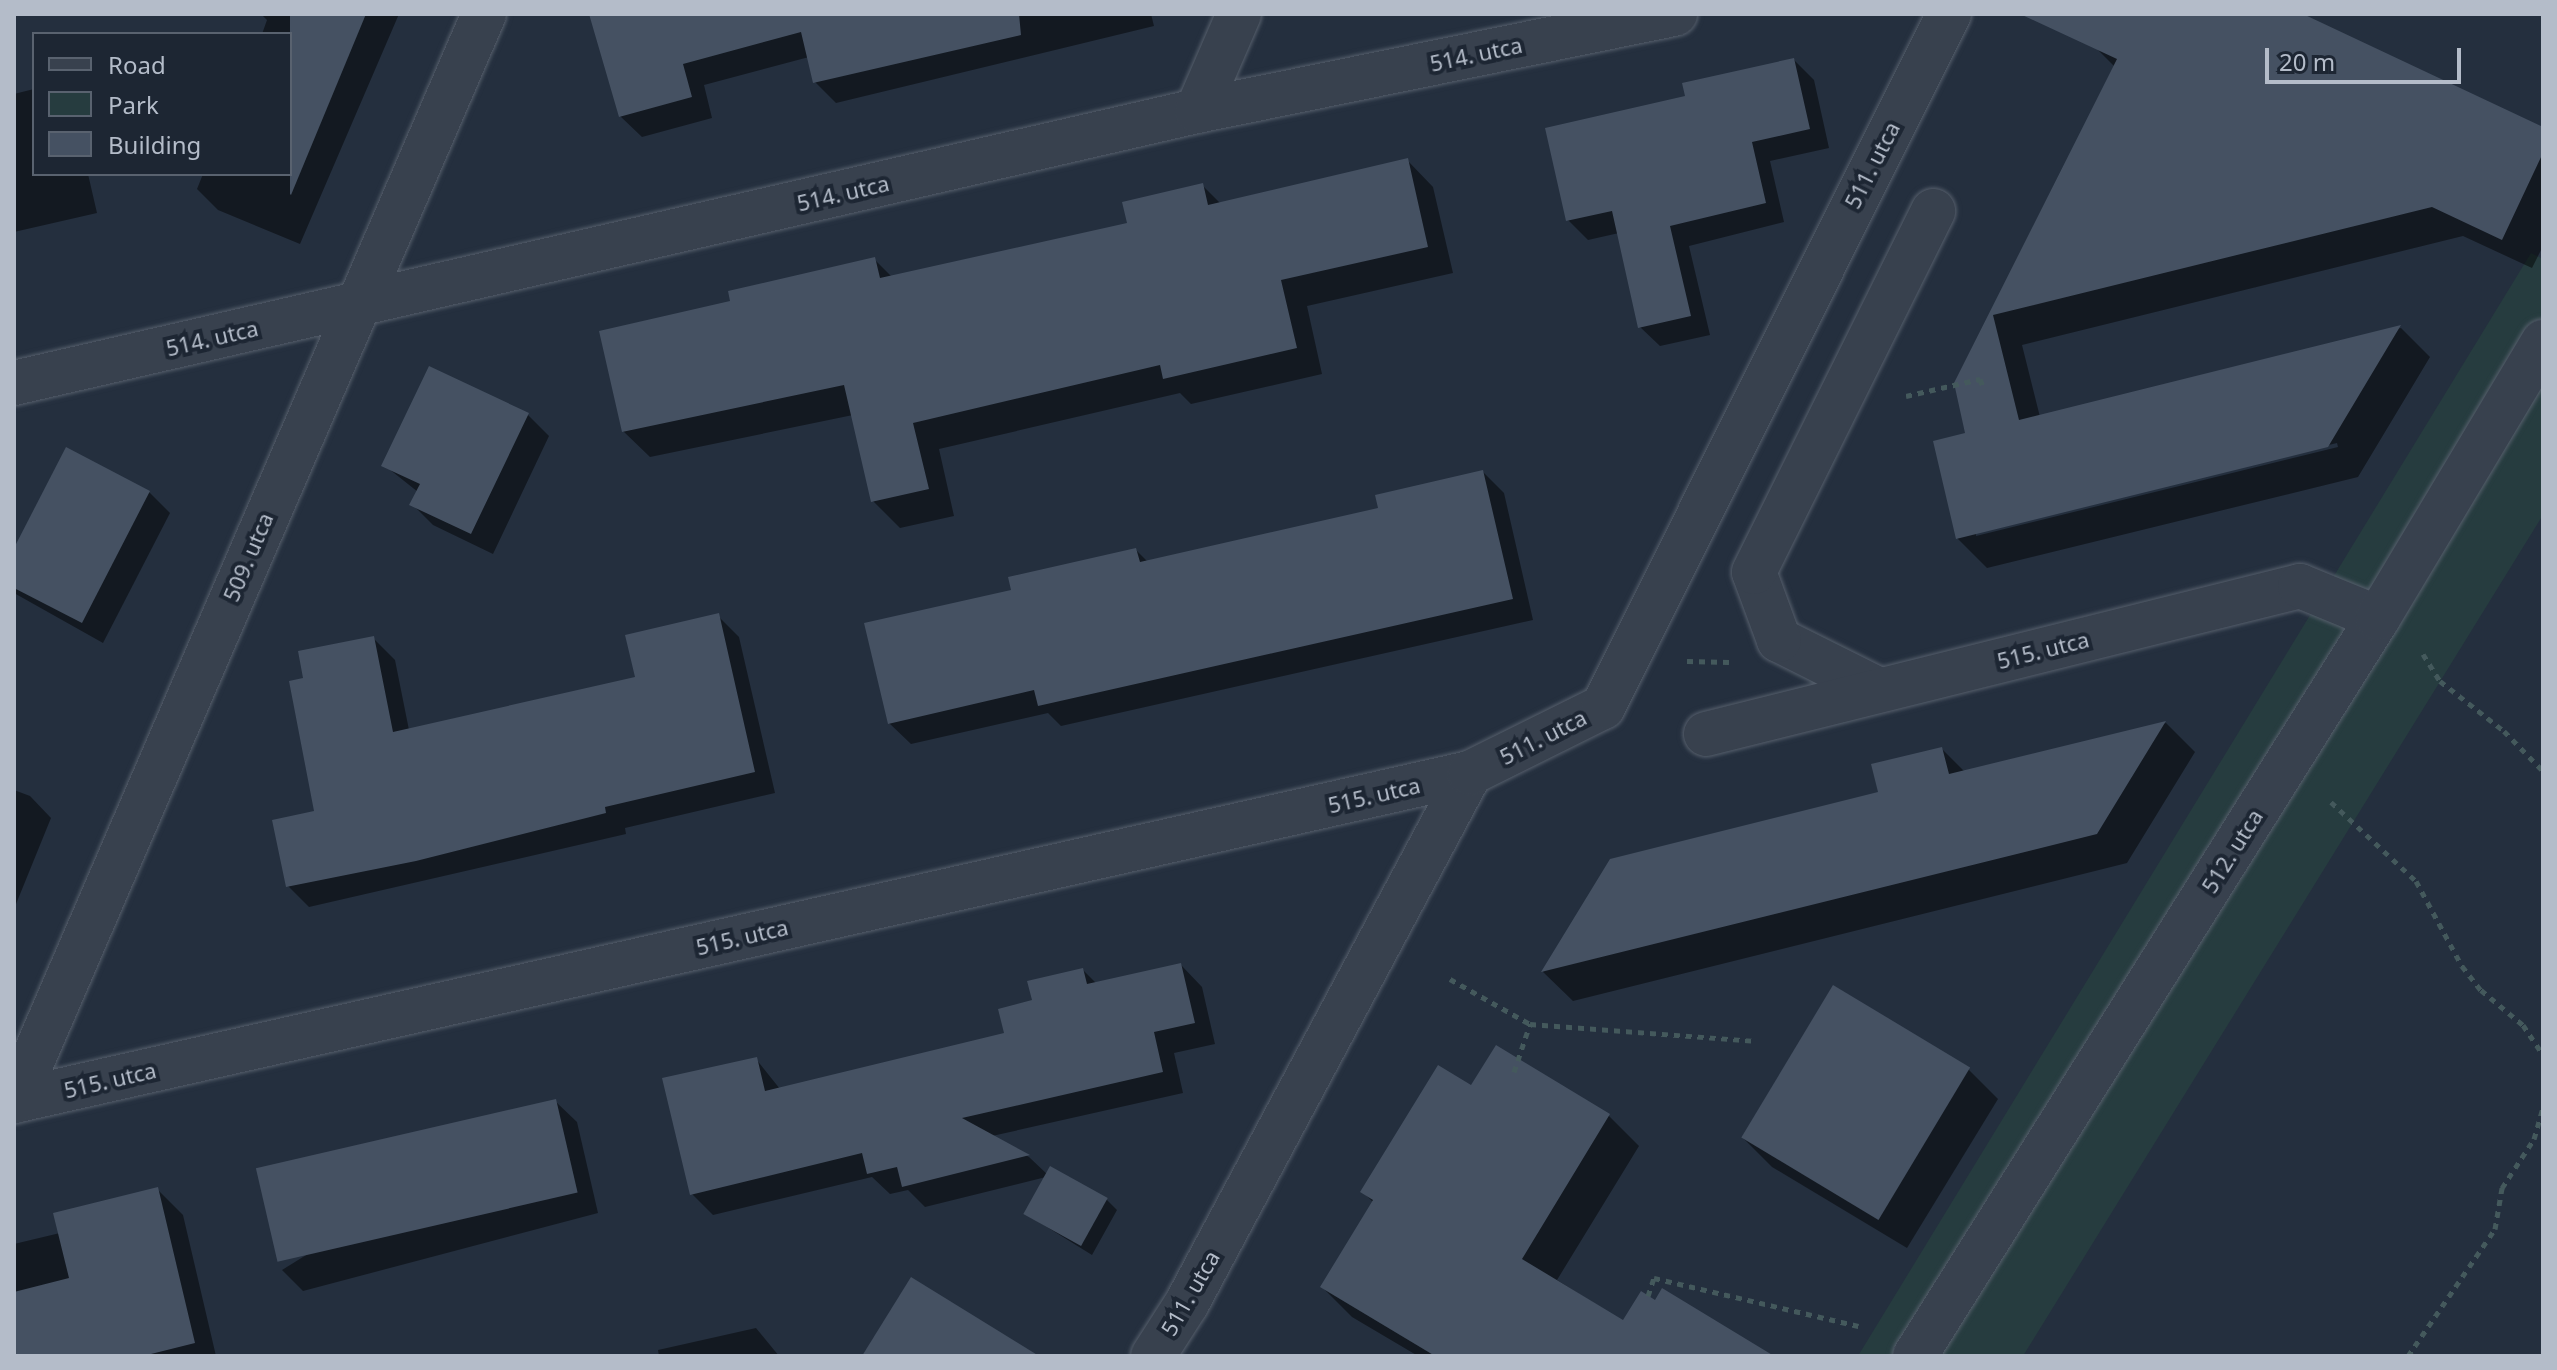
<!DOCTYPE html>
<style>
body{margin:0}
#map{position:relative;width:2557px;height:1370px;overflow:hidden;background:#242f3e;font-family:"Noto Sans",sans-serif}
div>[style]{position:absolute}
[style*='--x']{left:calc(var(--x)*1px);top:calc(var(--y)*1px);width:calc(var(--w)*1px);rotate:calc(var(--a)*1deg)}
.green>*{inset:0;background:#263c3f}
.shadow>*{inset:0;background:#0007}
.building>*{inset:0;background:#455162;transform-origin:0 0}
.path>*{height:5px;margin-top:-2.5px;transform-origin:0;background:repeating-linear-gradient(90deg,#44595c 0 6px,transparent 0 12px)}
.roads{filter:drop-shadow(0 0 2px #565f6c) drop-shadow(0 0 2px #565f6c)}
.street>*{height:44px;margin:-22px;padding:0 22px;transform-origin:22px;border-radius:22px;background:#38414e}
span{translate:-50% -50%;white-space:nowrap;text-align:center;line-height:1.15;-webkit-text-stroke:8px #1d2633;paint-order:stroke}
.street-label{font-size:22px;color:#b4bcc9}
.frame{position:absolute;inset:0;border:16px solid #b4bcc9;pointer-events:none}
.legend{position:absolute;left:32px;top:32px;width:260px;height:144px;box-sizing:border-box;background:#1d2633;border:2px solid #59626f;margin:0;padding:10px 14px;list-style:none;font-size:24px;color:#b4bcc9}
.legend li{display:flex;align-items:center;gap:16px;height:40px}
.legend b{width:40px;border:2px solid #59626f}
.scale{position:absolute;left:2265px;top:48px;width:196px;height:36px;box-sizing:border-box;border:4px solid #b4bcc9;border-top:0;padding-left:10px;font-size:24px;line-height:28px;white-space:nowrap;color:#b4bcc9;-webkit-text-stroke:6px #1d2633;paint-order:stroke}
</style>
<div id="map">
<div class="green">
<div style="clip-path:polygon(2531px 253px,2543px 259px,2543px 515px,2023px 1356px,1858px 1356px)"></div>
</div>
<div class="shadow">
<div style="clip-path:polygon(261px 14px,399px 14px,300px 244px,218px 210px,197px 189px,203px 174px,290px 174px,290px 34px,262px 34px,267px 20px)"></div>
<div style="clip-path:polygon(591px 14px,1151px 14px,1154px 26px,836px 103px,815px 82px,809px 57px,704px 85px,712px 118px,642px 137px,620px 116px)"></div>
<div style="clip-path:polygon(evenodd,2112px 14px,2298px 14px,2543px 130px,2543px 246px,2532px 268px,2463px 236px,2022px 345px,2040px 417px,2401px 328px,2430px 357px,2358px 477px,1987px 568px,1957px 538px,1967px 434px,1956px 384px,2115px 67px,2096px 48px,2112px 14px,2337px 443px,2338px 447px,1976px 536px,1976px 532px,2337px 443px)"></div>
<div style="clip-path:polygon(1794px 60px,1814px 80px,1829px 148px,1770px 161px,1784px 222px,1689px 246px,1710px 335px,1660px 346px,1640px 327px,1619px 233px,1588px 240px,1568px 220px,1688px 97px)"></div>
<div style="clip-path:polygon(34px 89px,34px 174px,88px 174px,97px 213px,14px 232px,14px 94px)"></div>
<div style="clip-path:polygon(1407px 160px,1433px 187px,1453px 273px,1307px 306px,1322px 374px,1191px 404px,1180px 393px,939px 449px,954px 516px,900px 528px,873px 501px,853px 415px,650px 457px,623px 431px,732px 302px,874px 259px,893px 278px,1130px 225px,1202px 185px,1221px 204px)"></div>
<div style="clip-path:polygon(528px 415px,549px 436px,493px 554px,433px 525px,412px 504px,418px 492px,384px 465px)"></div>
<div style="clip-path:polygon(1483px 472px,1504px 493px,1533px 620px,1061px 726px,1048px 713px,911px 744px,889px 723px,1014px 591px,1136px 550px,1148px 562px,1381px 510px)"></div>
<div style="clip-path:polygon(149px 492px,170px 513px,103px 643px,14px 593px,14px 552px)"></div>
<div style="clip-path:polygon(718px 616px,739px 637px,775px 793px,625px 828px,626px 834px,309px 907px,288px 886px,317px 813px,306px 680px,373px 638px,395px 660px,409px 730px,638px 679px)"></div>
<div style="clip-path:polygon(2166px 723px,2195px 752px,2127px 863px,1573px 1001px,1543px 972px,1611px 861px,1881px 794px,1942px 749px,1965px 772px)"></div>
<div style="clip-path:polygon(14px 790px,30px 796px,51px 818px,14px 909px)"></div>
<div style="clip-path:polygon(1181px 965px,1202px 987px,1215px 1044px,1174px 1053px,1183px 1093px,992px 1136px,1029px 1157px,1048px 1175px,1107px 1200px,1117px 1210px,1092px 1255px,1026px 1214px,1046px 1177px,925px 1207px,908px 1190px,890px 1194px,872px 1177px,713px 1215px,692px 1194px,756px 1059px,780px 1089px,1006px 1034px,1034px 1002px,1083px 970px,1097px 984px)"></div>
<div style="clip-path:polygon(1968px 1069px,1998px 1099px,1907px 1248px,1772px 1167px,1742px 1137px)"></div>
<div style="clip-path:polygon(1472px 1088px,1609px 1116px,1639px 1146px,1557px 1280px,1624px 1322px,1759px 1356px,1418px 1356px,1352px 1317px,1322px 1287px,1374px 1203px,1363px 1192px)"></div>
<div style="clip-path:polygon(555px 1101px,577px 1122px,598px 1213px,303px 1291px,282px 1270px)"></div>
<div style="clip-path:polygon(157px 1189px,183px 1215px,216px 1356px,14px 1356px,14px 1244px,60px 1233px)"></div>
<div style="clip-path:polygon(756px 1328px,779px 1356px,659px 1356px,658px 1350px)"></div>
</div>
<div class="building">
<div style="clip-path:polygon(290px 14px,366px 14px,291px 195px,290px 194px)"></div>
<div style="clip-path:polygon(589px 14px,1019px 14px,1021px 35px,813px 83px,801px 32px,683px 64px,692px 97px,619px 117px)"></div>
<div style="clip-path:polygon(2020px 14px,2303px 14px,2543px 127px,2543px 153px,2502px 240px,2432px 207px,1993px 315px,2019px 420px,2401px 325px,2328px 447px,1956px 539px,1933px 441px,1965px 433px,1954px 383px,2117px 59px)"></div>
<div style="clip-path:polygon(1794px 58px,1810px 129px,1752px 142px,1766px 203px,1670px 226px,1691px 316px,1638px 328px,1612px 211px,1566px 221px,1545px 128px,1685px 96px,1682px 83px)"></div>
<div style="clip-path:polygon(1408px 158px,1428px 247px,1281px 280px,1297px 348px,1163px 379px,1160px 365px,913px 423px,929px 489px,871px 502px,844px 385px,622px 432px,599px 331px,730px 301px,728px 291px,875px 257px,880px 278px,1127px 223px,1122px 202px,1203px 183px,1208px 205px)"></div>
<div style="clip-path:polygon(429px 366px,529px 413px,471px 534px,409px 505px,420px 484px,381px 466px)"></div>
<div style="clip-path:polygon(66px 447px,150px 491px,82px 623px,14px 588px,14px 548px)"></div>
<div style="clip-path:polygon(1483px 470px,1513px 599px,1038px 706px,1034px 690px,888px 724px,864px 623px,1011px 590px,1008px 577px,1136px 548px,1140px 562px,1378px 508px,1375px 495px)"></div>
<div style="clip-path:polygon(719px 613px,755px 772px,605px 807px,606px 813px,416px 861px,286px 887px,272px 820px,314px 811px,289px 681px,303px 678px,298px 651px,374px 636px,393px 732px,635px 677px,625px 635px)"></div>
<div style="clip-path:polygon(2166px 721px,2097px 834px,1541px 972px,1610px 859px,1878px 792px,1871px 764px,1942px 747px,1949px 774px)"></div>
<div style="clip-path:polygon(1181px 963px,1195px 1023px,1154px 1032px,1163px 1072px,962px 1118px,1030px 1155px,902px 1187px,897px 1167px,867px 1174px,862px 1153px,690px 1195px,662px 1078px,757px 1057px,765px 1091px,1004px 1033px,998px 1009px,1032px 1000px,1027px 981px,1083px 968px,1087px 984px)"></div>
<div style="left:1833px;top:985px;width:160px;height:178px;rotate:31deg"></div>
<div style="clip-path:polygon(1496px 1045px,1610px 1114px,1522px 1259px,1623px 1320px,1641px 1291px,1655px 1300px,1662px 1288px,1774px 1356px,1435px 1356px,1320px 1287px,1373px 1200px,1360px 1192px,1438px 1065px,1471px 1085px)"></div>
<div style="left:556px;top:1099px;width:96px;height:308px;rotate:77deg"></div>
<div style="left:1050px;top:1166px;width:66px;height:55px;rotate:29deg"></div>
<div style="clip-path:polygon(158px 1187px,195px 1343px,143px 1356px,14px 1356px,14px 1292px,69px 1278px,53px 1213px)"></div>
<div style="clip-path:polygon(911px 1277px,1039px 1356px,862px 1356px)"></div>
</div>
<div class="path">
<div style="--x:1906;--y:396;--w:76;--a:-12.9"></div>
<div style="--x:1980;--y:379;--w:11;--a:68"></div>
<div style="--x:2423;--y:654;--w:32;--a:58"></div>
<div style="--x:2440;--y:681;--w:81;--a:38"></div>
<div style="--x:2504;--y:731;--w:56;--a:45.7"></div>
<div style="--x:1687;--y:661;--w:42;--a:1.4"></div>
<div style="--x:2331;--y:802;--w:116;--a:42.9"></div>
<div style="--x:2416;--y:881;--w:97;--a:61.6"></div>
<div style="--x:2462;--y:966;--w:31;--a:52"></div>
<div style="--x:2481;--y:990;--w:55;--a:39.8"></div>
<div style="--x:2523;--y:1025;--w:36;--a:56"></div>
<div style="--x:1450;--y:979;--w:92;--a:29.4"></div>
<div style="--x:1530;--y:1024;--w:225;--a:4.3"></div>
<div style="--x:1514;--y:1072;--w:51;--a:-71.6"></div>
<div style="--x:1648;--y:1296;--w:19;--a:-72"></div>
<div style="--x:1654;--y:1278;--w:210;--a:13.2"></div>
<div style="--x:2408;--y:1356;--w:154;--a:-55.6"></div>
<div style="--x:2495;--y:1229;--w:42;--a:-80.3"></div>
<div style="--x:2502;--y:1188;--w:59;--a:-56.9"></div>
<div style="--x:2534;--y:1139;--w:32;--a:-74"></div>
</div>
<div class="roads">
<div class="street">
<div style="--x:1197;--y:111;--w:106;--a:-66.6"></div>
<div style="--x:14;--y:383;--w:1214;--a:-12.95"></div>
<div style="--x:1197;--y:111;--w:488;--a:-11.5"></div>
<div style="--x:1879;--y:690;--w:112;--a:-153.4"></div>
<div style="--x:1779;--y:640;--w:72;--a:-110.2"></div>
<div style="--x:1754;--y:572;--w:403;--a:-63.6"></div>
<div style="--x:1706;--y:734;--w:612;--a:-13.99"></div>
<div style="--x:2300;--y:586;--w:84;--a:22.3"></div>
<div style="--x:14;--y:1101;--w:1492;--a:-12.7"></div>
<div style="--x:15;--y:1101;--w:1184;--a:-66.66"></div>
<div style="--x:1153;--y:1356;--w:63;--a:-57.3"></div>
<div style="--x:1187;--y:1303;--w:601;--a:-61.9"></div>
<div style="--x:1470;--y:773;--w:148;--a:-26.4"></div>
<div style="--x:1603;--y:707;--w:775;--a:-63.47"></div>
<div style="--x:1915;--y:1356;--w:871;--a:-57.9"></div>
<div style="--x:2378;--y:618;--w:322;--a:-59.1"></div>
</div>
</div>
<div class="street-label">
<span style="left:1476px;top:54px;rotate:-12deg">514. utca</span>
<span style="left:1872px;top:165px;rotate:-63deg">511. utca</span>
<span style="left:843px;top:193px;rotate:-13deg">514. utca</span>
<span style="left:212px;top:338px;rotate:-13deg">514. utca</span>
<span style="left:248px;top:557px;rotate:-67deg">509. utca</span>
<span style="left:2043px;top:650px;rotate:-14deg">515. utca</span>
<span style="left:1543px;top:737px;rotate:-27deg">511. utca</span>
<span style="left:1374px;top:795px;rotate:-13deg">515. utca</span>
<span style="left:2232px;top:851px;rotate:-58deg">512. utca</span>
<span style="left:742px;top:937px;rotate:-13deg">515. utca</span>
<span style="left:110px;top:1080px;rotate:-13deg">515. utca</span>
<span style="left:1190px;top:1293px;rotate:-60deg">511. utca</span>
</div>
<div class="frame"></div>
<ul class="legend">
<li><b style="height:10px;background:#38414e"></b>Road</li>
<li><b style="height:22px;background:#263c3f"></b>Park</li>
<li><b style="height:22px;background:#455162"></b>Building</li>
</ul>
<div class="scale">20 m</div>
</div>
